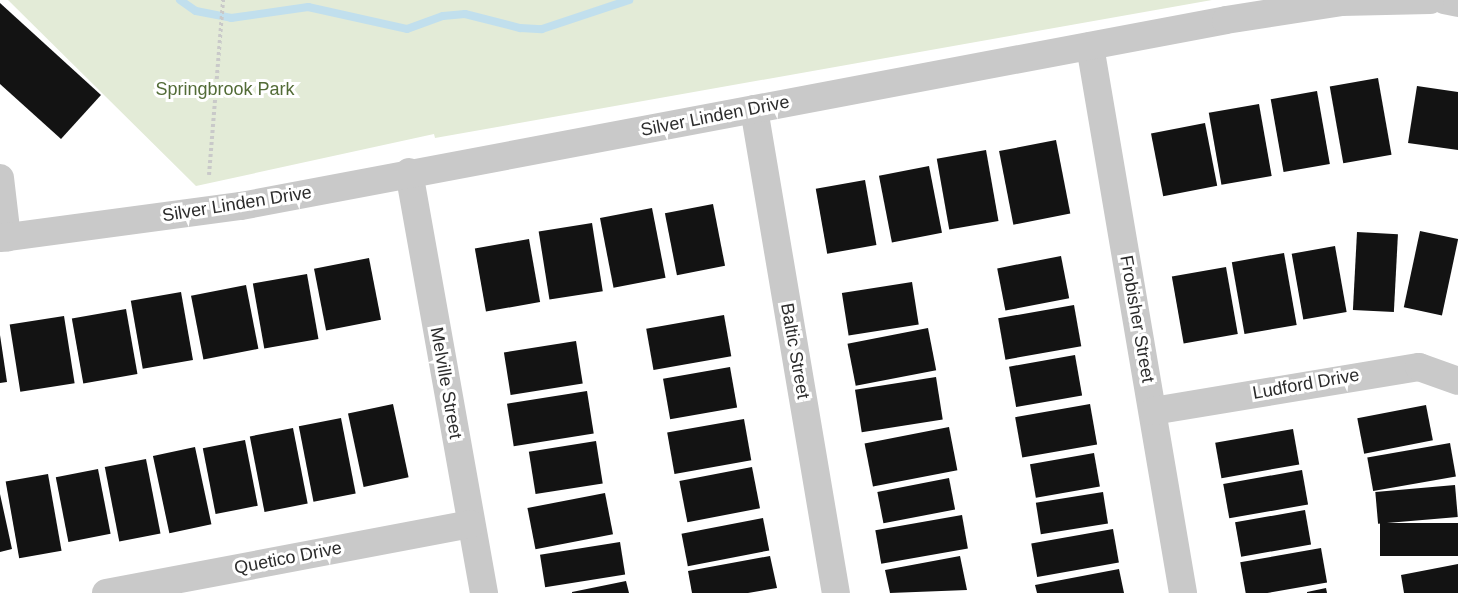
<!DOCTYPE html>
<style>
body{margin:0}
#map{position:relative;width:1458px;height:593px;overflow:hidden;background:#fff;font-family:Helvetica,sans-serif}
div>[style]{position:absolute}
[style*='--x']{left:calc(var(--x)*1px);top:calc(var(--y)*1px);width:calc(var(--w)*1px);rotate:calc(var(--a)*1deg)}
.green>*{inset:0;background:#e3ebd7}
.stream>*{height:8px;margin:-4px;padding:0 4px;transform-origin:4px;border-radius:4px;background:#c1dfed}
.building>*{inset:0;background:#131313;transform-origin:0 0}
.path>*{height:4px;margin-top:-2px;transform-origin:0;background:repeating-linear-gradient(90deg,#c9c9c9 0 3px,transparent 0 6px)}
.minor>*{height:28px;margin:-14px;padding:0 14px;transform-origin:14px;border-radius:14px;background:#c9c9c9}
span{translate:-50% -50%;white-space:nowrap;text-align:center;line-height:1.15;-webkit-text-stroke:6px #fff;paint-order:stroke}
.park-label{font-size:18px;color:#526b36}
.street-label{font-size:18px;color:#2c2c2c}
</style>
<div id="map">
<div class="green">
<div style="clip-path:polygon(8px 0,1212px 0,435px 138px,434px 134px,196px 186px)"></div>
</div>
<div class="stream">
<div style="--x:180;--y:0;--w:19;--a:35"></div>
<div style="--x:196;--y:11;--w:36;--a:11"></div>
<div style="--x:231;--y:18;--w:78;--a:-8.1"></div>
<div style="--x:308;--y:7;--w:101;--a:12.5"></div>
<div style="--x:407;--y:29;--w:38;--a:-20"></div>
<div style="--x:443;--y:16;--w:22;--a:-5"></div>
<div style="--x:465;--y:14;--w:57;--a:14.3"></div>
<div style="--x:520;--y:28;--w:22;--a:3"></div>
<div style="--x:542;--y:29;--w:92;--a:-18.4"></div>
</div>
<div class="building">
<div style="clip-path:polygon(0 3px,101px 95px,61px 139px,0 84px)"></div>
<div style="left:1378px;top:78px;width:78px;height:49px;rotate:80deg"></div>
<div style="clip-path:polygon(1417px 86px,1458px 92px,1458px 150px,1408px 143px)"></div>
<div style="left:1317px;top:91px;width:74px;height:47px;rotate:80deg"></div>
<div style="left:1259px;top:104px;width:73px;height:51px;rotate:80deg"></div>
<div style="left:1205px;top:123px;width:64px;height:55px;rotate:79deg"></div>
<div style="left:1056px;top:140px;width:75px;height:58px;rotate:79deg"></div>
<div style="left:986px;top:150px;width:72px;height:50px;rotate:80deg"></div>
<div style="left:929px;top:166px;width:68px;height:51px;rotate:79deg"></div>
<div style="left:865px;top:180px;width:66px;height:50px;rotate:80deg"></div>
<div style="left:713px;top:204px;width:63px;height:49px;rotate:79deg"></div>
<div style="left:652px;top:208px;width:71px;height:53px;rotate:79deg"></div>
<div style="left:592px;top:223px;width:69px;height:54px;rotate:81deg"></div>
<div style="left:1420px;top:231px;width:39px;height:78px;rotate:12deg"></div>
<div style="left:1357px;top:232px;width:41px;height:78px;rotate:3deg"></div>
<div style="left:529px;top:239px;width:64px;height:55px;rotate:80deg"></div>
<div style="left:1335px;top:246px;width:67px;height:44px;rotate:80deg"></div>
<div style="left:1284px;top:253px;width:73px;height:53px;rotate:80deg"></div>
<div style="left:1061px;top:256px;width:43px;height:65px;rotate:79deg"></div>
<div style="left:369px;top:258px;width:63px;height:56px;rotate:79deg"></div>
<div style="left:1226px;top:267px;width:68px;height:55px;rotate:80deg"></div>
<div style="left:307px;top:274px;width:66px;height:55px;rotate:80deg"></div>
<div style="left:912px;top:282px;width:43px;height:71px;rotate:81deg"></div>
<div style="left:246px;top:285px;width:65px;height:56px;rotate:79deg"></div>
<div style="left:181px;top:292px;width:69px;height:51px;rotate:80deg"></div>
<div style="left:1074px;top:305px;width:42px;height:77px;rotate:80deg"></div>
<div style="left:126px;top:309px;width:66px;height:55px;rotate:80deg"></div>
<div style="left:724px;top:315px;width:42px;height:79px;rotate:80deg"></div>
<div style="left:64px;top:316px;width:68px;height:55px;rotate:81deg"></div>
<div style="left:928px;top:328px;width:43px;height:82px;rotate:79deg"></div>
<div style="clip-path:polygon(0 335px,7px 382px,0 383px)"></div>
<div style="left:576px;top:341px;width:43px;height:73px;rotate:81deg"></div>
<div style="left:1075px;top:355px;width:41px;height:67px;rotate:80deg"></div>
<div style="left:730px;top:367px;width:41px;height:68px;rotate:80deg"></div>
<div style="left:936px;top:377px;width:43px;height:82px;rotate:81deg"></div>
<div style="left:587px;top:391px;width:43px;height:81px;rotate:81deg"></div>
<div style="left:393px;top:404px;width:75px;height:46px;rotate:78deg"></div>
<div style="left:1090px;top:404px;width:41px;height:76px;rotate:80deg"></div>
<div style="left:1426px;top:405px;width:36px;height:70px;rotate:79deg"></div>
<div style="left:341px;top:418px;width:77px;height:43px;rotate:79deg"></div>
<div style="left:744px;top:419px;width:42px;height:78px;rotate:80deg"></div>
<div style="left:949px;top:427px;width:44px;height:86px;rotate:79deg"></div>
<div style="left:293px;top:428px;width:77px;height:44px;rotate:79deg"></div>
<div style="left:1293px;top:429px;width:36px;height:79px;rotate:80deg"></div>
<div style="left:245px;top:440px;width:67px;height:43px;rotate:79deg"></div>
<div style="left:596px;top:441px;width:43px;height:68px;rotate:81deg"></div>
<div style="left:1450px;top:443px;width:34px;height:84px;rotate:80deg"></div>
<div style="left:195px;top:447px;width:79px;height:43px;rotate:78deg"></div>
<div style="left:1094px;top:453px;width:34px;height:65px;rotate:80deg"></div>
<div style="left:146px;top:459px;width:76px;height:42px;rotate:79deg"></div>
<div style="left:752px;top:467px;width:42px;height:74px;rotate:79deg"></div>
<div style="left:98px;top:469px;width:66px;height:43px;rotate:79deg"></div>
<div style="left:1302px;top:470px;width:35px;height:80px;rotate:80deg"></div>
<div style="left:48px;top:474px;width:78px;height:43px;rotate:80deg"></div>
<div style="left:949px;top:478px;width:32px;height:73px;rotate:79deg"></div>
<div style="left:1455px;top:485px;width:32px;height:80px;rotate:85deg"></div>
<div style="left:1103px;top:492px;width:32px;height:68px;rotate:81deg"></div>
<div style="left:605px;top:493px;width:42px;height:79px;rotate:79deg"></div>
<div style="clip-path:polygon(0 494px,12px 549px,0 552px)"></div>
<div style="left:1305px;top:510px;width:35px;height:71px;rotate:80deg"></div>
<div style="left:962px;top:515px;width:34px;height:88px;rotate:80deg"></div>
<div style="left:763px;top:518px;width:33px;height:83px;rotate:79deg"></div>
<div style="left:1458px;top:523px;width:33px;height:78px;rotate:90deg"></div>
<div style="left:1113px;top:529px;width:34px;height:83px;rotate:80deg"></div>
<div style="left:620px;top:542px;width:33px;height:81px;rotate:81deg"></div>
<div style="left:1321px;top:548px;width:35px;height:82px;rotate:80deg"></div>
<div style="clip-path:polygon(770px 556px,777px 588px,748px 593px,692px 593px,688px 571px)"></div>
<div style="clip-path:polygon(960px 556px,967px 590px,890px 593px,885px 570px)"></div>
<div style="clip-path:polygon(1458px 564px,1458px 593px,1404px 593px,1401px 575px)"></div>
<div style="clip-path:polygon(1119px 569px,1124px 593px,1037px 593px,1035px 585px)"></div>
<div style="clip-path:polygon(626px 581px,629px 593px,572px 593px,572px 592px)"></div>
<div style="clip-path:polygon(1326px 588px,1327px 593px,1307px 593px,1307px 592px)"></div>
</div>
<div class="path">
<div style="--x:209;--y:175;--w:176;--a:-85.4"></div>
</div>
<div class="minor">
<div style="--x:1444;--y:0;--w:14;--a:12"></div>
<div style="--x:1090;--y:46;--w:555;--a:80.35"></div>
<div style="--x:754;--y:109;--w:491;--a:80.4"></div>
<div style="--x:409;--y:172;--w:428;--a:79.9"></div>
<div style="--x:0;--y:178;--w:60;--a:83.3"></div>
<div style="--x:0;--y:238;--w:243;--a:-7.6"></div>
<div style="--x:241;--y:206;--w:1002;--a:-10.69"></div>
<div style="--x:1226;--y:20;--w:116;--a:-8.9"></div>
<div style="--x:1341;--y:2;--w:89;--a:-1.3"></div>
<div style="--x:1153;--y:411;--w:270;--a:-9.4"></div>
<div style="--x:1419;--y:367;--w:41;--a:19.7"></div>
<div style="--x:106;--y:593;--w:371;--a:-10.7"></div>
</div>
<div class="park-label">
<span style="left:225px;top:89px">Springbrook Park</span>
</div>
<div class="street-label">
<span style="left:715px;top:116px;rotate:-11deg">Silver Linden Drive</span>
<span style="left:237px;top:204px;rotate:-9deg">Silver Linden Drive</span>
<span style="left:1137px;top:319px;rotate:80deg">Frobisher Street</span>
<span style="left:795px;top:351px;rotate:80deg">Baltic Street</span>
<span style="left:446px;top:383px;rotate:80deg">Melville Street</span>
<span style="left:1306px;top:384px;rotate:-10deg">Ludford Drive</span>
<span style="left:288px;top:558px;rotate:-11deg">Quetico Drive</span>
</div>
</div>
